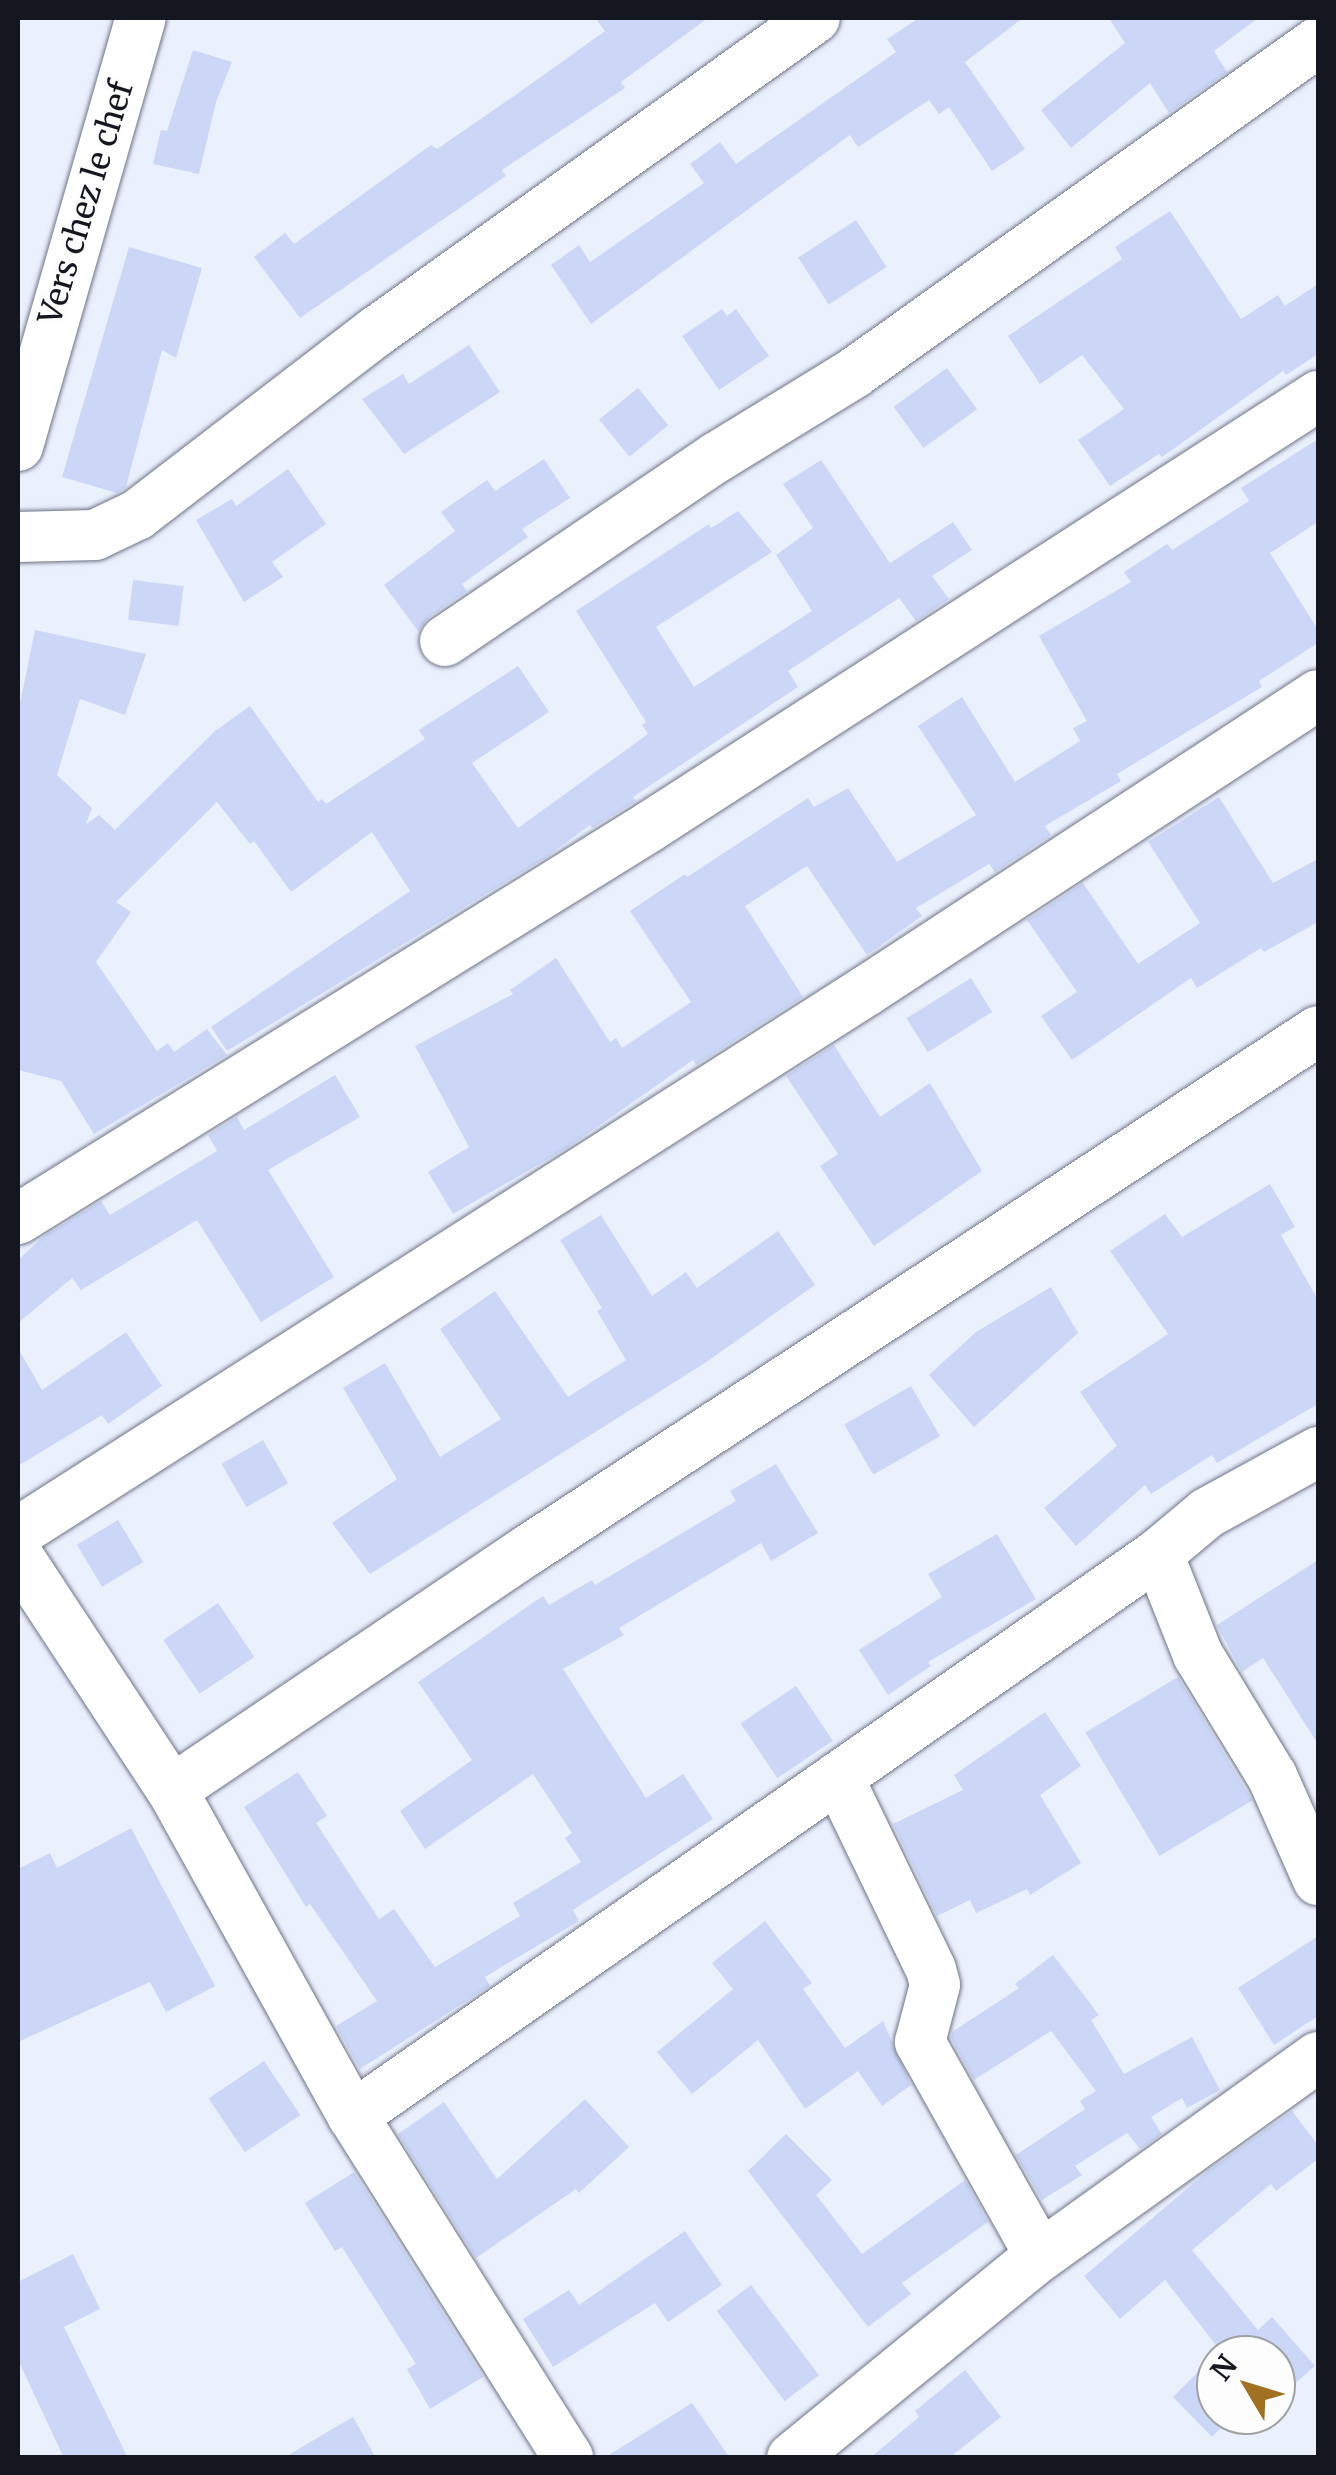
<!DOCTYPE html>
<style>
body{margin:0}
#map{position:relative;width:1336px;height:2475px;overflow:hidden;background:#ebf0fd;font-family:Merriweather,serif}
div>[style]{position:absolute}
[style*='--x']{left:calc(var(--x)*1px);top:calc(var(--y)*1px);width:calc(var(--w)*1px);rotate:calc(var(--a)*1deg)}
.building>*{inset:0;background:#ccd7f8;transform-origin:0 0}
.roads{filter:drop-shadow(0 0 2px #6e7488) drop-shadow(0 0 2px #6e7488)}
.street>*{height:50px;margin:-25px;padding:0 25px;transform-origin:25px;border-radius:25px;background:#fff}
span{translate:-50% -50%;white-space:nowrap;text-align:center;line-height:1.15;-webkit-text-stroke:8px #fdfdfd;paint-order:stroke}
.street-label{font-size:32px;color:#14171f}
.frame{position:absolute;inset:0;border:20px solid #14171f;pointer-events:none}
.north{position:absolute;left:1196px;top:2335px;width:100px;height:100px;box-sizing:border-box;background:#fdfdfd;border:2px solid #a0a1a4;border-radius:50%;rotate:308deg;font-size:28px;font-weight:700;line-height:40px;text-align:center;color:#14171f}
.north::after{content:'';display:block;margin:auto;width:35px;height:45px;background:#a07023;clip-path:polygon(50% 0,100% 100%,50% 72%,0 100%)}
</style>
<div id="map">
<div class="building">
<div style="clip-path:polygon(595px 18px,708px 18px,621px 82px,625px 88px,502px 170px,506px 176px,300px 318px,254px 257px,285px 233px,294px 244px,431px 145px,437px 149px,517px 94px,605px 31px)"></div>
<div style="clip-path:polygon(919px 18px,1023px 18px,965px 62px,1025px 149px,992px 171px,949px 107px,939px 114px,929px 100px,858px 147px,850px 135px,591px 324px,551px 265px,579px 245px,590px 262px,704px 183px,690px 164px,720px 142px,736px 164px,896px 52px,887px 39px)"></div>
<div style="clip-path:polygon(1109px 18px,1258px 18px,1214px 51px,1227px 72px,1169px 113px,1150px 83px,1071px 148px,1041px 110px,1125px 43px)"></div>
<div style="clip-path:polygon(193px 50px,232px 62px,216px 102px,199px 174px,153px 164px,161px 130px,167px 131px)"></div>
<div style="clip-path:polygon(1170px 211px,1241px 319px,1278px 295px,1285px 306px,1318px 284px,1318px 354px,1286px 375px,1283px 371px,1162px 457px,1159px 454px,1110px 486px,1078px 440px,1124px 409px,1082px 355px,1040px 384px,1008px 336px,1122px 259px,1115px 247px)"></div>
<div style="left:856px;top:220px;width:56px;height:69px;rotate:57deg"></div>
<div style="clip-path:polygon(129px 247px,202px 268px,176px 358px,162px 350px,126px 487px,117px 493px,62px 477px)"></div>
<div style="clip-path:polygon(722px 309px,727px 316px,736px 309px,769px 356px,719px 390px,682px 336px)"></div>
<div style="clip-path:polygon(469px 345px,500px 392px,404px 454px,362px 399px,403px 374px,409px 384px)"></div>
<div style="left:947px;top:368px;width:51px;height:66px;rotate:54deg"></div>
<div style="left:638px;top:388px;width:48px;height:50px;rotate:51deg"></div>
<div style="clip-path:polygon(1318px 439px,1318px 522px,1270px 553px,1318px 630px,1318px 643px,1259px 681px,1262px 687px,1117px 774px,1121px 781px,1045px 826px,1051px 835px,995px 872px,989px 864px,916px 908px,922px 916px,867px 955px,807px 866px,745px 906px,803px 997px,696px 1065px,693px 1060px,567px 1148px,453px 1214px,428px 1172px,469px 1147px,415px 1046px,513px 994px,510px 990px,556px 958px,610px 1042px,616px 1038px,622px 1048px,691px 1002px,630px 911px,685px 874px,687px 877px,808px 798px,814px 807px,848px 788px,897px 862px,976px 815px,918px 726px,962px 697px,1015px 782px,1080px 741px,1073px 728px,1087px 721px,1039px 636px,1131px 582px,1124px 572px,1167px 544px,1172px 550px,1249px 501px,1241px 488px)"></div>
<div style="clip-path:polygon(544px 459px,570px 498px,522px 529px,528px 537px,462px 584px,467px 591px,429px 617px,418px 631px,384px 585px,455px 531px,441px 512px,487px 480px,495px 491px)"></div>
<div style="clip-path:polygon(821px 460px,890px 563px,953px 522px,972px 550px,932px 576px,949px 599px,916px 621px,899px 598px,788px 671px,798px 687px,633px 797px,636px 801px,592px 828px,590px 825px,545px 858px,227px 1051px,211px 1027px,410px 891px,372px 832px,291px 892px,254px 841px,250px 844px,217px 802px,116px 902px,131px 912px,96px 962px,157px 1051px,168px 1043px,174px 1052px,207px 1029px,227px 1055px,94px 1134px,61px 1081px,18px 1070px,18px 713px,35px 630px,146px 654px,125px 715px,80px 699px,57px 775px,92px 808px,86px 824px,99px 815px,115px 830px,215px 731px,250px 706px,318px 802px,322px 799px,326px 804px,425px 739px,419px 730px,518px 666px,549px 712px,472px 763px,518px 828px,648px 734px,642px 725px,646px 722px,576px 611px,709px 524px,711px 528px,738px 511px,772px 552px,656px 627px,694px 687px,812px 611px,776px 555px,813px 528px,783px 484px)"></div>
<div style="clip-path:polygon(288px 469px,326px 524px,272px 562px,283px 577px,244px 602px,196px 520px,232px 499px,236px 506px)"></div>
<div style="left:133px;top:580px;width:51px;height:40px;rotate:7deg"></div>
<div style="clip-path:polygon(1219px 797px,1273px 883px,1318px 859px,1318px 922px,1264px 952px,1261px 948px,1197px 988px,1191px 978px,1072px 1060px,1041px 1016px,1077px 992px,1027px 920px,1083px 883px,1138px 964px,1200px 923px,1148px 842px)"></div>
<div style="left:971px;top:978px;width:40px;height:76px;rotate:58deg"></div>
<div style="clip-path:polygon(834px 1045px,880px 1117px,930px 1083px,982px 1171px,874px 1246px,820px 1166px,838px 1154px,786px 1076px)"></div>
<div style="clip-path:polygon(335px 1075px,360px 1117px,268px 1170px,334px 1277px,261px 1322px,197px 1220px,81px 1290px,72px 1278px,18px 1323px,18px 1260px,44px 1236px,101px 1201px,110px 1215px,217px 1151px,208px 1135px,237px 1117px,244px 1130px)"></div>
<div style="clip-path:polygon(1270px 1184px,1295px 1227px,1281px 1235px,1318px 1300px,1318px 1404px,1217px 1463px,1212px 1455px,1151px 1494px,1145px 1485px,1076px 1546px,1044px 1508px,1117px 1446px,1080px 1392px,1168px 1334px,1110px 1251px,1165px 1214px,1182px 1237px)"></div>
<div style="clip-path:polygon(601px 1215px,652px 1296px,686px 1272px,697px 1288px,778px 1231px,815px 1285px,705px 1363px,370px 1574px,332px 1523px,397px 1479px,343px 1388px,385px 1363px,440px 1457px,501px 1419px,440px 1329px,495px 1291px,568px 1397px,626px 1360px,597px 1311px,602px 1308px,560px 1240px)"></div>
<div style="clip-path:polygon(1051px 1287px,1078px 1333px,974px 1427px,929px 1375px,976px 1332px)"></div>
<div style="clip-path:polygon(126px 1332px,162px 1386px,108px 1424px,102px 1415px,18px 1466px,18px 1348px,42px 1390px)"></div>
<div style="left:911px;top:1386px;width:58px;height:77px;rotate:60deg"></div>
<div style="left:263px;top:1440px;width:50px;height:48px;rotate:60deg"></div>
<div style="clip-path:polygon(776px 1464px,818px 1533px,771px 1561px,761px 1543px,619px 1628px,624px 1635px,563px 1669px,646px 1798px,683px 1774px,713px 1819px,573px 1910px,579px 1921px,485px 1977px,490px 1986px,360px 2069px,336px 2026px,377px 2001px,310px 1904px,306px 1907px,244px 1807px,298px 1772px,327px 1816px,316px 1823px,379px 1919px,394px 1909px,435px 1967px,520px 1916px,513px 1903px,581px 1862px,565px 1838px,572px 1833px,533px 1774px,425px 1849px,400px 1811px,472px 1760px,418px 1682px,543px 1596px,549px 1605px,592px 1580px,595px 1585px,736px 1501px,730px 1491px)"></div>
<div style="left:118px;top:1520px;width:49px;height:48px;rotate:59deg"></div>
<div style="clip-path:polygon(997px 1534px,1036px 1599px,928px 1662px,931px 1666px,888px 1695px,859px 1650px,942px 1597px,928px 1574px)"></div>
<div style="clip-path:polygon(1318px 1560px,1318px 1744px,1263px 1658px,1242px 1672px,1217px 1625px)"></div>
<div style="left:218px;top:1603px;width:65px;height:66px;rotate:56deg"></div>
<div style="left:1178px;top:1677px;width:144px;height:108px;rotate:59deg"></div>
<div style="left:796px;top:1686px;width:66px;height:67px;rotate:56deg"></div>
<div style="clip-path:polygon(1045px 1712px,1081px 1766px,1040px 1795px,1081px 1863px,1030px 1895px,1027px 1889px,976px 1913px,970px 1900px,937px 1916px,893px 1824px,963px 1790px,954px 1775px)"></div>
<div style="clip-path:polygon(131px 1828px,215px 1986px,166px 2012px,150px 1982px,18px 2042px,18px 1869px,50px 1853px,57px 1868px)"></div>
<div style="clip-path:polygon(765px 1921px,812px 1983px,803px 1989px,845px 2048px,883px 2021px,911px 2085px,882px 2106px,858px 2071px,805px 2109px,758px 2040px,692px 2094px,657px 2052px,733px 1989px,712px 1963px)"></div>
<div style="clip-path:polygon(1318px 1936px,1318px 2016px,1274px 2045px,1238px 1988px)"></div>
<div style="clip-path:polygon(1053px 1955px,1099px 2015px,1091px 2020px,1124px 2074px,1192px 2037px,1220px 2090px,1187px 2108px,1182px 2098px,1151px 2117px,1162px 2134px,1140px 2149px,1127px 2133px,1075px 2166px,1082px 2175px,1042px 2200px,1016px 2155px,1085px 2109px,1080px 2101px,1096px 2091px,1051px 2031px,974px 2080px,951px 2038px,952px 2032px,1019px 1988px,1015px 1984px)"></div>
<div style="left:264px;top:2061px;width:65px;height:67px;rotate:56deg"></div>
<div style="clip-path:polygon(585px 2099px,629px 2147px,579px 2193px,576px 2189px,476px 2258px,398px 2134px,444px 2102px,497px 2179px)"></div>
<div style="clip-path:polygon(1292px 2111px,1318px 2145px,1318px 2159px,1276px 2191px,1271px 2184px,1192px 2250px,1258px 2330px,1272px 2317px,1315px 2366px,1276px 2400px,1276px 2355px,1216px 2355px,1216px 2415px,1234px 2415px,1212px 2437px,1173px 2397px,1220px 2350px,1165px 2280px,1120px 2319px,1084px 2276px,1208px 2171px)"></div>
<div style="clip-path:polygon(786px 2134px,832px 2180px,816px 2195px,862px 2254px,965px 2180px,988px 2222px,902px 2283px,911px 2294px,868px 2327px,748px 2171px)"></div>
<div style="clip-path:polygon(354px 2172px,483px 2377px,430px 2409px,407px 2369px,416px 2364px,342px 2247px,335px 2251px,305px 2203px)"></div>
<div style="clip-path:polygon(685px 2231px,722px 2285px,668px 2322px,655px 2303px,553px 2367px,523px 2319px,569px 2290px,579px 2305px)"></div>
<div style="clip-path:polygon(73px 2254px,100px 2309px,64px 2327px,128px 2458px,64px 2458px,18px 2360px,18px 2282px)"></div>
<div style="left:751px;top:2285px;width:113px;height:43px;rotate:53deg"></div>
<div style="clip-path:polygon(965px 2370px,1001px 2417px,949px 2458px,870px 2458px,919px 2417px,915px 2411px)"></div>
<div style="clip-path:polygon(692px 2403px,730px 2458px,604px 2458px)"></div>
<div style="clip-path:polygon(353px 2417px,376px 2458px,283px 2458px)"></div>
</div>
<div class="roads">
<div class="street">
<div style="--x:18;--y:446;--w:445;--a:-74"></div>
<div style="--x:18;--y:537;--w:77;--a:-1.5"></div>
<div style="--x:95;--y:535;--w:47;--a:-25.5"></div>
<div style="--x:137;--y:515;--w:302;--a:-37.5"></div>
<div style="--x:377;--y:331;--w:538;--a:-35.55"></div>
<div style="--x:445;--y:641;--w:328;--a:-34.1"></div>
<div style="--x:717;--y:457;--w:161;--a:-31.5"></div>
<div style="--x:854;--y:373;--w:570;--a:-35.5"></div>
<div style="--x:18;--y:1219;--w:743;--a:-31.85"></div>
<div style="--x:649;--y:827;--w:796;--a:-32.79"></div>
<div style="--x:18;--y:1532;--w:1006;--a:-32.54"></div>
<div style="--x:866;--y:991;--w:540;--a:-33.22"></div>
<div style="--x:1158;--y:1554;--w:109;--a:68.4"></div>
<div style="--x:1198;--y:1655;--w:142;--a:58.6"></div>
<div style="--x:1272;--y:1776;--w:114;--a:66.1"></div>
<div style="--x:18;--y:1556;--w:280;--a:56.7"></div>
<div style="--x:172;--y:1790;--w:373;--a:61"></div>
<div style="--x:353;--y:2116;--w:404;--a:57.8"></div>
<div style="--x:838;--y:1777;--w:213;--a:64.2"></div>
<div style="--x:931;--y:1969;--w:16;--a:76"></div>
<div style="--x:935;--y:1985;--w:59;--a:104.7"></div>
<div style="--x:920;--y:2042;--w:245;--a:60.7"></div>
<div style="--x:172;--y:1790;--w:429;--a:-34"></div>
<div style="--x:528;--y:1550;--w:945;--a:-33.3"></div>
<div style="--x:353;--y:2116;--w:982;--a:-34.92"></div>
<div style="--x:1158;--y:1554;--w:64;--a:-39.9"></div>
<div style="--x:1207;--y:1513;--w:127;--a:-28.8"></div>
<div style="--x:792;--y:2458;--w:320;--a:-39.2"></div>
<div style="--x:1040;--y:2256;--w:342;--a:-35.6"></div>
</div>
</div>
<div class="street-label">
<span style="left:86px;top:203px;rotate:-73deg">Vers chez le chef</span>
</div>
<div class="frame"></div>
<div class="north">N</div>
</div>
